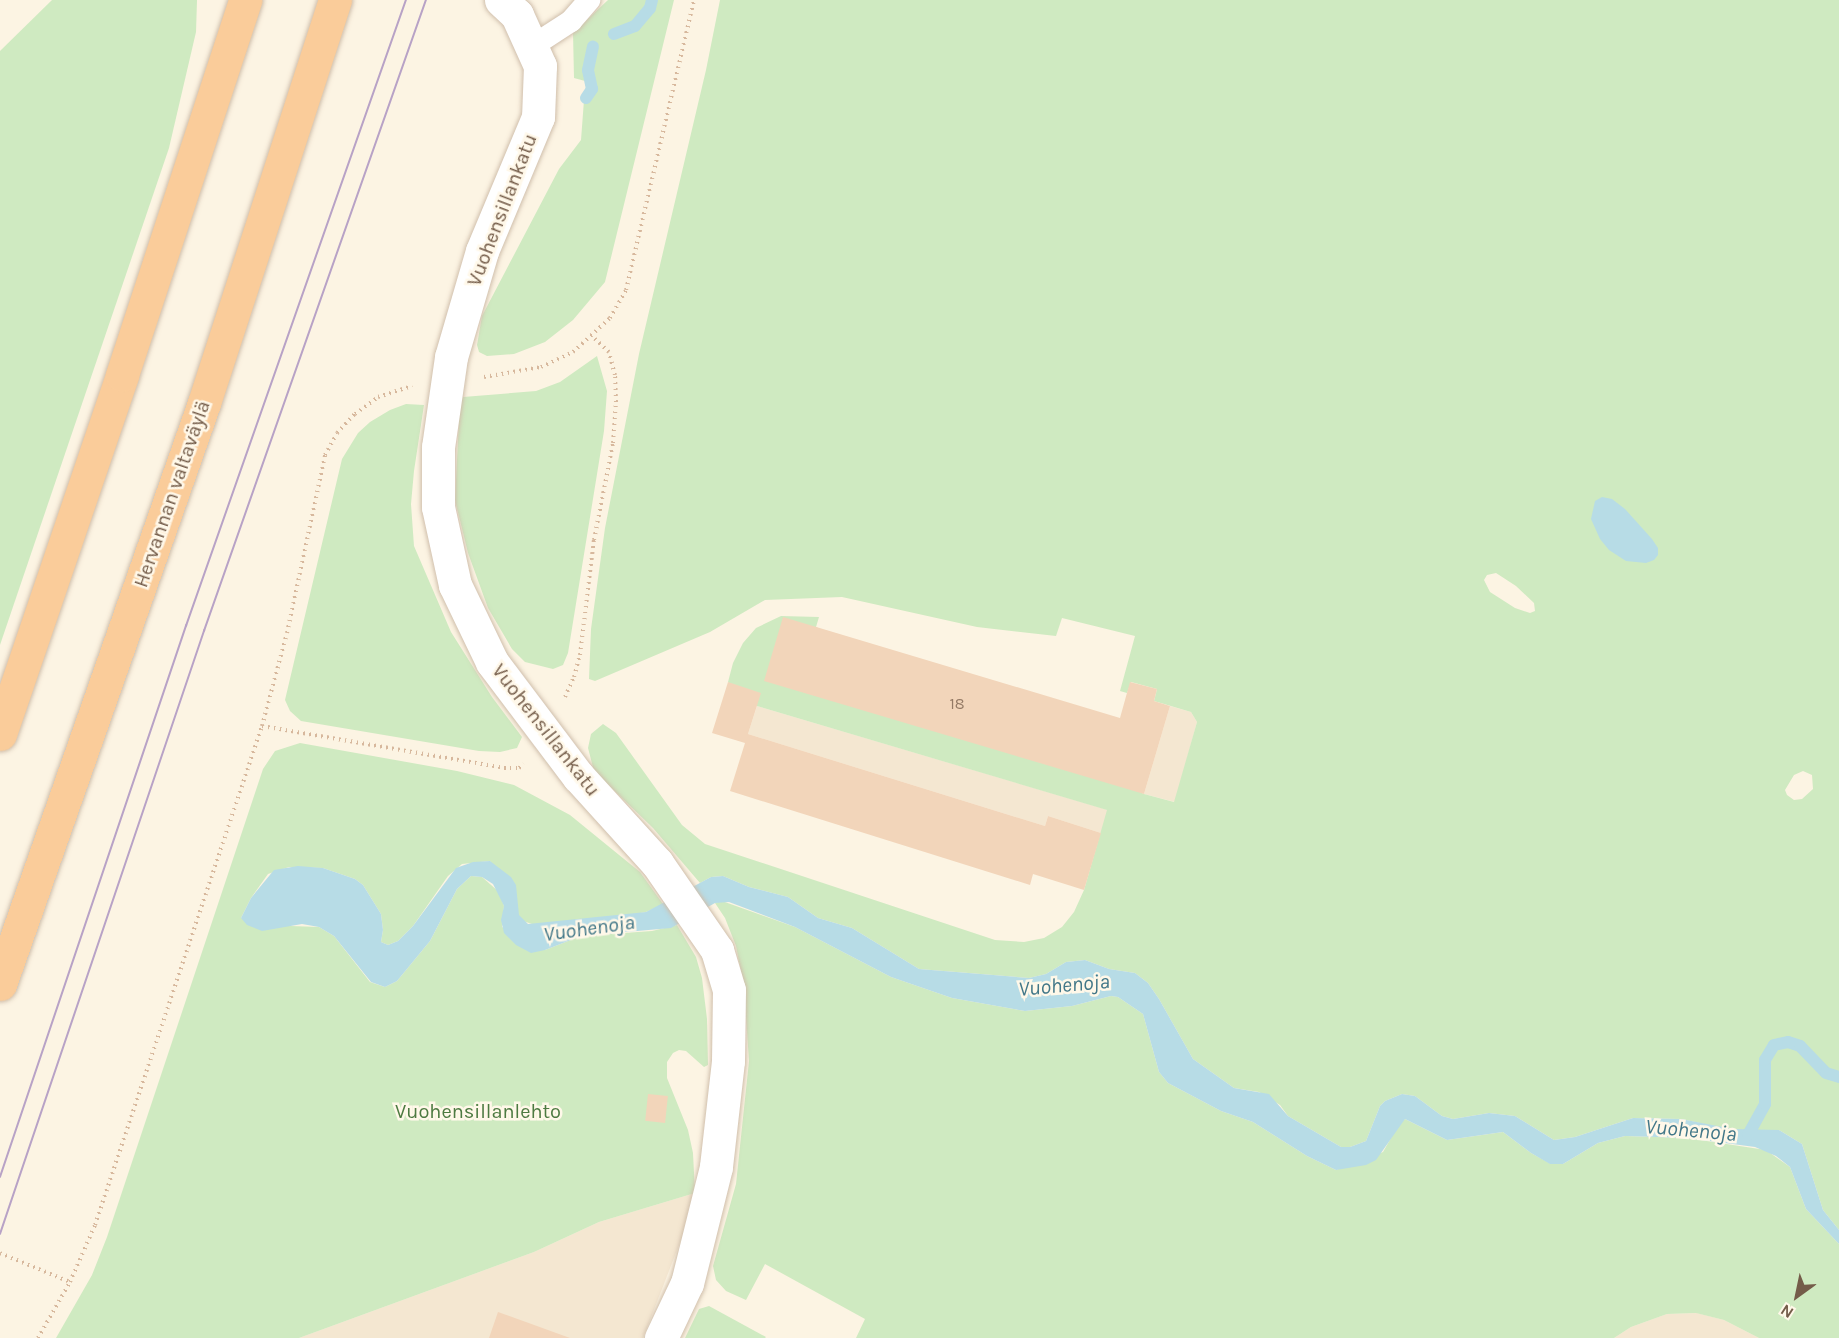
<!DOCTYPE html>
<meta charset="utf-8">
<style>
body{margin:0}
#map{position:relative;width:1839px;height:1338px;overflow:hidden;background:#fcf4e3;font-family:Karla,sans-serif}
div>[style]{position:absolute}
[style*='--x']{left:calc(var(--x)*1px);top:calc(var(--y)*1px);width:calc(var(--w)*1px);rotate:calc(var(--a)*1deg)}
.residential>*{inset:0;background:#f4e7d1}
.green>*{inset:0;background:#cfeac1}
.water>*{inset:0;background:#b7dce6}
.stream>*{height:12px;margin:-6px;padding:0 6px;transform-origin:6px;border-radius:6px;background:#b7dce6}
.building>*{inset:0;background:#f2d5ba;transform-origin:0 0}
.path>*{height:4px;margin-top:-2px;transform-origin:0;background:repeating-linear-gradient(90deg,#d7b89d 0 1.5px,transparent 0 6px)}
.roads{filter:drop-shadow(0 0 2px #d0bfac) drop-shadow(0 0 2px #d0bfac)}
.service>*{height:22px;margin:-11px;padding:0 11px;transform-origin:11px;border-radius:11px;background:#fff}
.minor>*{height:33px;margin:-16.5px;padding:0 16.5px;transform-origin:16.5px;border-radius:16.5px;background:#fff}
.trunk>*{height:33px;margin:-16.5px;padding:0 16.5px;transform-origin:16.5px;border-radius:16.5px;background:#facc9a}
.tram>*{height:1.5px;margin:-0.75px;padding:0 0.75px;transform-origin:0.75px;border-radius:0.75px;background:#b8a2c6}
span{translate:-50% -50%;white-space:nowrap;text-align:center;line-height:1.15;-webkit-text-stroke:5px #fff8e9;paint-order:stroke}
.number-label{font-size:16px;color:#947a65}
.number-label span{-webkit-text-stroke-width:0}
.street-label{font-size:20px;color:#745c49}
.park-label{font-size:20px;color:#4d7a41}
.water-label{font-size:21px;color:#427788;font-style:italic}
.north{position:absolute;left:1767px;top:1266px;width:60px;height:60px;-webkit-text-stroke:4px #fff8e9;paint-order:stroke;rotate:213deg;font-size:16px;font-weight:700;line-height:24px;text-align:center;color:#745c49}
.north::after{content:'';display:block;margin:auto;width:21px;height:27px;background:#745c49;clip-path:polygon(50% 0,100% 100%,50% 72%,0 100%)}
</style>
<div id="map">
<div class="residential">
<div style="clip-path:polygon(757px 706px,1108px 810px,1101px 833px,1048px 816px,1045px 826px,748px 734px)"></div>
<div style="clip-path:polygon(1170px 706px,1191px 712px,1197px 722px,1175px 802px,1144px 794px)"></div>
<div style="clip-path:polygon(695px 1193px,684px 1232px,643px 1338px,299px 1338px,534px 1252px,599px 1222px)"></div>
<div style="clip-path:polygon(1697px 1313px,1724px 1320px,1759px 1338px,1614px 1338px,1631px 1327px,1667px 1314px)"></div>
</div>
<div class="green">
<div style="clip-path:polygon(52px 0,197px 0,196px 32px,169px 148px,0 645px,0 51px)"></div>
<div style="clip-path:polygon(608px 0,674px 0,605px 282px,573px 320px,545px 342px,514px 354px,487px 356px,479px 352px,477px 345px,482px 316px,559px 169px,581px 140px,584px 100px,596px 84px,574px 78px,573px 33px)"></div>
<div style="clip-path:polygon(evenodd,720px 0,1839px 0,1839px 1230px,1823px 1210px,1802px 1144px,1779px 1130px,1733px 1130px,1681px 1119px,1633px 1118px,1575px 1137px,1554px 1140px,1515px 1116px,1489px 1113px,1453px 1119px,1442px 1116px,1415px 1096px,1402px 1094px,1385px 1101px,1380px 1106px,1366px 1141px,1350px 1147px,1341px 1147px,1288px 1116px,1280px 1105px,1259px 1092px,1234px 1088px,1193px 1059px,1159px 999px,1148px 983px,1135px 973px,1109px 969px,1085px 960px,1066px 962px,1046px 974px,1029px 978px,919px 969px,852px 928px,818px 918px,788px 897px,749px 887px,723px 876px,711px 877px,700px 883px,653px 828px,594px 771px,588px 748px,591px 734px,603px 724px,616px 733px,682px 825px,705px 844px,995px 940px,1024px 942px,1044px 938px,1062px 927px,1074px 912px,1084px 890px,1107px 810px,757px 706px,728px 682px,733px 663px,743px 643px,756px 628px,781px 616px,819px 617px,816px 627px,1144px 794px,1174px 802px,1197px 722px,1191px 712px,1154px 701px,1157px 689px,1131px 682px,1127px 693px,1120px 691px,1135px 636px,1062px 618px,1056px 636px,977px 627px,842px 597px,765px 600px,710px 632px,595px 681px,589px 679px,591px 629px,605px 528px,639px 354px,706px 70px,720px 0,1496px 573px,1516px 586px,1534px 603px,1535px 611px,1530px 613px,1515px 608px,1490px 592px,1484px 580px,1487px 575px,1496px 573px,720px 0,1803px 771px,1812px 775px,1813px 789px,1802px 799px,1794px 800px,1787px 795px,1785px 790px,1794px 775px,1803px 771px)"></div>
<div style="clip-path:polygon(597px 356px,607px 391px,604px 431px,568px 653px,563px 665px,553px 669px,525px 662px,512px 649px,488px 608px,468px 553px,455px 500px,460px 400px,463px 397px,536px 391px,560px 382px)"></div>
<div style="clip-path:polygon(406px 404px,424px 405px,414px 471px,411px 504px,414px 546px,451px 632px,492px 697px,522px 737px,517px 748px,500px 752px,479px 751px,301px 721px,290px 711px,285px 700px,342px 459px,358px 433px,370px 422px,390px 410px)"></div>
<div style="clip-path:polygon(300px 743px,457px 771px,514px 785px,570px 815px,640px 872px,663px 904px,646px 912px,629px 915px,535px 925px,520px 920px,490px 861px,462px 864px,448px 876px,413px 926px,398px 941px,388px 945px,381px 942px,383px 930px,381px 914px,363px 885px,355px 879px,323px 868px,289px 867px,268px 874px,251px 898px,241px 918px,291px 926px,319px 927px,334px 936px,370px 982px,385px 987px,397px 981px,430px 941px,457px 889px,471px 876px,482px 877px,499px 892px,504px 906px,502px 927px,545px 950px,581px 936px,652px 931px,677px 925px,696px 957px,702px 978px,707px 1019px,708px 1065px,704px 1067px,686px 1051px,679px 1050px,673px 1053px,667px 1062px,667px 1078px,688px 1130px,693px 1153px,695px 1193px,599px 1222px,534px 1252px,299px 1338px,56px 1338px,92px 1275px,107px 1237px,263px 769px,275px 751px)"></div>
<div style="clip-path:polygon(722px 901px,795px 927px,891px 977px,952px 998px,1025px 1011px,1072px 1006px,1111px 996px,1118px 997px,1143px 1014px,1159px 1072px,1168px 1083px,1221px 1111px,1253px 1122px,1307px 1156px,1336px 1170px,1383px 1152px,1399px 1124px,1405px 1119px,1447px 1140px,1503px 1132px,1531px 1153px,1551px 1164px,1563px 1164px,1598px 1143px,1625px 1136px,1687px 1138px,1766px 1150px,1790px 1167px,1806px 1209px,1839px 1244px,1839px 1338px,1759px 1338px,1724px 1320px,1696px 1313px,1667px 1314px,1631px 1327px,1614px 1338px,856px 1338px,865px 1319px,765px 1264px,746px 1300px,726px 1291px,716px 1280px,713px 1266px,736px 1184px,749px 1061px,744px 987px,736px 946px,725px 918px,715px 903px)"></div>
<div style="clip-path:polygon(709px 1306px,766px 1337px,765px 1338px,685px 1338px,699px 1309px)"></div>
</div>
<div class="water">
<div style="clip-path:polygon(1602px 497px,1612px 499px,1625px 509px,1652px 539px,1658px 548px,1658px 555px,1654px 560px,1646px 563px,1626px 561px,1609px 550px,1600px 539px,1591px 519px,1595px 501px)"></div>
<div style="clip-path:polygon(490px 861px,511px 877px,516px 885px,519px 915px,528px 924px,646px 912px,711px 877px,723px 876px,749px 887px,788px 897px,818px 918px,852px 928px,919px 969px,1029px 978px,1046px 974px,1066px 962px,1085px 960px,1109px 969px,1135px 973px,1148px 983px,1159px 999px,1193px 1059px,1234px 1088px,1269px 1094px,1288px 1116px,1341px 1147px,1350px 1147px,1366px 1141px,1380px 1106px,1385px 1101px,1402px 1094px,1415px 1096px,1442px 1116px,1453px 1119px,1489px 1113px,1515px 1116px,1554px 1140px,1575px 1137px,1633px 1118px,1681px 1119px,1733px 1129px,1779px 1130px,1802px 1144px,1823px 1210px,1839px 1230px,1839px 1244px,1806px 1209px,1790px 1167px,1776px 1156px,1755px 1147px,1687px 1138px,1625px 1136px,1598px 1143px,1563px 1164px,1550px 1164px,1531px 1153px,1503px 1132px,1447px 1140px,1405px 1119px,1376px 1160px,1366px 1165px,1336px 1170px,1307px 1156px,1253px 1122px,1221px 1111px,1168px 1083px,1159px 1072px,1143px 1014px,1118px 997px,1111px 996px,1072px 1006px,1025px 1011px,952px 998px,891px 977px,795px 927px,729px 902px,715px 903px,671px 928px,581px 936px,545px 950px,531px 953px,516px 945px,504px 933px,501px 920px,504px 906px,493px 884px,482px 877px,471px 876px,457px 889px,430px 941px,397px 981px,385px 987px,371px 982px,334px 936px,319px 927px,302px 924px,262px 931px,247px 925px,241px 918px,251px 898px,274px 870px,298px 866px,323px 868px,355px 879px,363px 885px,381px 914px,383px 930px,381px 942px,388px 945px,398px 941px,413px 926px,456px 868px,473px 862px)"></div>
</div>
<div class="stream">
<div style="--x:614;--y:34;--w:22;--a:-21"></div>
<div style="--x:635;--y:26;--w:23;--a:-50"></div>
<div style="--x:650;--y:8;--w:8;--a:-76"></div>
<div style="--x:586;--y:98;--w:11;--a:-56"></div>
<div style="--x:592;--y:89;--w:19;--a:-102"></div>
<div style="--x:588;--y:70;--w:24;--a:-78"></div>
<div style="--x:1748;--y:1135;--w:35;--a:-61"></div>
<div style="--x:1765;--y:1104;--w:44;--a:-90"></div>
<div style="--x:1765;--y:1060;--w:17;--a:-59"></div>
<div style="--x:1774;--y:1045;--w:14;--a:-12"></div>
<div style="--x:1788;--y:1042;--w:13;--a:18"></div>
<div style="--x:1800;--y:1046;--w:37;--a:46"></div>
<div style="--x:1826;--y:1073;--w:14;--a:17"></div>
</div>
<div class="building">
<div style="clip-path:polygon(783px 617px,1120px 718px,1130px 682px,1157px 689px,1154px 701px,1170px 706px,1144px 794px,764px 681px)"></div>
<div style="clip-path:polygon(728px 682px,761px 693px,748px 734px,1045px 826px,1048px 816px,1101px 833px,1084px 890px,1033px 874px,1030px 885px,730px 791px,745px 743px,712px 733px)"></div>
<div style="left:648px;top:1094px;width:20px;height:27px;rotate:6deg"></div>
<div style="clip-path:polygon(498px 1312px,570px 1338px,489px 1338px)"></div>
</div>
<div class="path">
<div style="--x:484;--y:377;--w:58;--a:-10"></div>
<div style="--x:541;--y:367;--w:35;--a:-25"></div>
<div style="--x:573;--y:352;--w:50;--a:-42.6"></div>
<div style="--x:610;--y:318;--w:32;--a:-60"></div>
<div style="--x:626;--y:290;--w:298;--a:-76.8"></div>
<div style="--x:565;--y:697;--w:22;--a:-66"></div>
<div style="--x:574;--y:677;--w:23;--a:-75"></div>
<div style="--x:580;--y:655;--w:116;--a:-83.1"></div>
<div style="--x:594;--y:540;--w:99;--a:-78.9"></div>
<div style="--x:613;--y:443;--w:41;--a:-85.8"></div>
<div style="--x:616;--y:402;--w:27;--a:-92"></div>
<div style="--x:615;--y:375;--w:24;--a:-105"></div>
<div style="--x:609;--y:352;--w:23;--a:-137"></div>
<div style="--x:262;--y:726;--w:246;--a:9.8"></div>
<div style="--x:504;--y:768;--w:15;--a:0"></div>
<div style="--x:519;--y:768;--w:6;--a:-39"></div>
<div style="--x:0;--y:1253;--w:76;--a:22.5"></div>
<div style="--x:38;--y:1338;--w:64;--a:-60.3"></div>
<div style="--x:70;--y:1282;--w:62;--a:-66.3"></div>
<div style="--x:95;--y:1225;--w:526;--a:-71.5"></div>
<div style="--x:262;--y:726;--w:96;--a:-75"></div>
<div style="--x:287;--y:633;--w:182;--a:-77.9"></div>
<div style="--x:325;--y:455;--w:25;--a:-61"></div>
<div style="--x:337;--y:433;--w:26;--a:-47"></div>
<div style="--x:355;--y:414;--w:29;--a:-36"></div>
<div style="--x:378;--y:397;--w:36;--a:-18"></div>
</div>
<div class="roads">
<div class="service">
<div style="--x:531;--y:47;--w:48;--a:-33"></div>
<div style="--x:571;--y:21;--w:28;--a:-49"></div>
</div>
<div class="minor">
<div style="--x:501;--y:0;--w:22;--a:43"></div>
<div style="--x:517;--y:15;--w:56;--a:65.7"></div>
<div style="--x:540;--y:66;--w:51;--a:92.2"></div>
<div style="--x:538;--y:117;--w:145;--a:112.7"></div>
<div style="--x:482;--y:251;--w:110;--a:106.3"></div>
<div style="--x:451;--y:357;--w:91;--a:98.2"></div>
<div style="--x:438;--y:447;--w:60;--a:90"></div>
<div style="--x:438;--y:507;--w:80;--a:77.7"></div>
<div style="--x:455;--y:585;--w:85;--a:64.3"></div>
<div style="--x:492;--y:662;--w:143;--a:53"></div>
<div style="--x:578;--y:776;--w:118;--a:47.8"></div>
<div style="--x:657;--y:863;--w:106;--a:55.4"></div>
<div style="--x:717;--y:950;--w:42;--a:73.3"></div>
<div style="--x:729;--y:990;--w:71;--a:90.8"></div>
<div style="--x:728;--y:1061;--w:107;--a:96.5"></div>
<div style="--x:716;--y:1167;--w:120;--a:104"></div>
<div style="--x:687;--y:1283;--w:61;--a:115.3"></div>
</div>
<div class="trunk">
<div style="--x:0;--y:734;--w:379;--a:-71.2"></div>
<div style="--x:122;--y:375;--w:395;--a:-71.8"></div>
<div style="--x:0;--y:984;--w:616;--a:-70.65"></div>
<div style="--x:204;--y:403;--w:424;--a:-72"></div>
</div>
</div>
<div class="tram">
<div style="--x:0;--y:1177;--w:582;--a:-71.35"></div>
<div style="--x:186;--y:626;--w:664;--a:-70.64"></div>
<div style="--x:0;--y:1234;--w:637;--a:-71.31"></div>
<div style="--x:204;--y:631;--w:669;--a:-70.62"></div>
</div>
<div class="number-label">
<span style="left:957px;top:704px">18</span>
</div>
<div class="street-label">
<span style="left:502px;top:210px;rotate:-69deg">Vuohensillankatu</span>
<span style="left:172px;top:494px;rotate:-71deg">Hervannan valtaväylä</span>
<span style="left:546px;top:730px;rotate:52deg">Vuohensillankatu</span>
</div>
<div class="park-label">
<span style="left:478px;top:1111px">Vuohensillanlehto</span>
</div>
<div class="water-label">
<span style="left:589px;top:928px;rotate:-8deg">Vuohenoja</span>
<span style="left:1064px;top:985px;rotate:-5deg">Vuohenoja</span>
<span style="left:1691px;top:1130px;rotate:5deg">Vuohenoja</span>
</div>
<div class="north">N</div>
</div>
